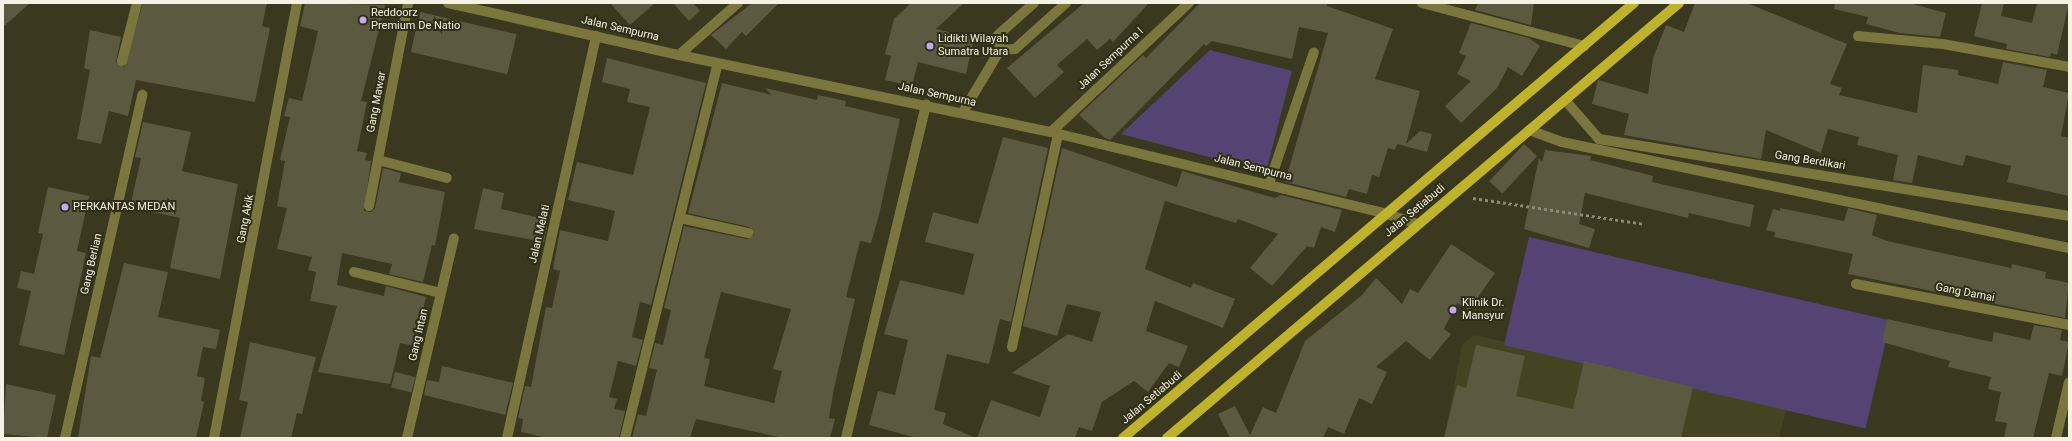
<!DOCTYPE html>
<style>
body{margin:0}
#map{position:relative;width:2072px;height:441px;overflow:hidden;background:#3a381f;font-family:Roboto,sans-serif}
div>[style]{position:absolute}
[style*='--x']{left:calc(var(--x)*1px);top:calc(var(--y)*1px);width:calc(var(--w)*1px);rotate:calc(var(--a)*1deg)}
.built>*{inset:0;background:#454322}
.green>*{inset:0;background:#554373;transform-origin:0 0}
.building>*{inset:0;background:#5b593f;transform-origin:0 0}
.path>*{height:2.5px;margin-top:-1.25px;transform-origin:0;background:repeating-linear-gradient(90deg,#8d8b77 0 3px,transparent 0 6px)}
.minor>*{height:10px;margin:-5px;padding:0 5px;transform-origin:5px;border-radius:5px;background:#7b763d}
.major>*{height:10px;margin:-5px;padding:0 5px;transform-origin:5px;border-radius:5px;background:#beb32a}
.dots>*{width:11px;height:11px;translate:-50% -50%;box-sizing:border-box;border:2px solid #302e15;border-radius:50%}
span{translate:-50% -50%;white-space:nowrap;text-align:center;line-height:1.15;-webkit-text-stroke:4px #302e15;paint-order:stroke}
.poi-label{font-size:11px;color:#f3f2e3}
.left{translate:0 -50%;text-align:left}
.street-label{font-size:11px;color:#f3f2e3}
.frame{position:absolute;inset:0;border:4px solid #f3f2e3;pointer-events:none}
</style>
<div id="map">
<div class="built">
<div style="clip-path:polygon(1474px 335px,1788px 403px,1779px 438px,1444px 438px,1462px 345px)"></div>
</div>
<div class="green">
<div style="clip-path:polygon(1210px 50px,1292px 71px,1266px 172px,1121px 134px)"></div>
<div style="left:1529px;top:237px;width:371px;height:111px;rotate:13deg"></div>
</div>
<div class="building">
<div style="clip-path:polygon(3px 3px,30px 3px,3px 27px)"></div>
<div style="clip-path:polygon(143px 3px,267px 3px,262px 26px,270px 28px,255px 102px,136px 80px,128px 116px,109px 111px,101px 144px,77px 139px,90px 70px,84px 68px,90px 30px,121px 37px,116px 62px,124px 67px)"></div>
<div style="clip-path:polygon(305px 3px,385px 5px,361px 101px,367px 102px,357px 151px,367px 153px,365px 160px,371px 161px,364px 211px,371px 212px,375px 208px,383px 168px,401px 173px,399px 182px,445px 192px,435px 246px,432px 245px,423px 282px,389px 274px,392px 264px,342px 253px,337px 285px,384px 296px,386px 286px,426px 297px,415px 346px,400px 343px,390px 384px,318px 372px,337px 306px,310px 301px,316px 272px,308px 270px,312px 257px,277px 249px,287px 208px,277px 206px,285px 161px,280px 160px,290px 117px,284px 116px,289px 98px,302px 101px,318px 31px,300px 26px)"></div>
<div style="clip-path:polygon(610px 3px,655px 3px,630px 25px)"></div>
<div style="clip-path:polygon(673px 3px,693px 3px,700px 11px,689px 21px)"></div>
<div style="clip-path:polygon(752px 3px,779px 3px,746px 36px,742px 32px,726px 49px,711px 35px)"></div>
<div style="clip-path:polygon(911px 3px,964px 3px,936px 29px,974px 38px,966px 74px,918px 62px,912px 86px,885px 80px,891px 56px,885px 54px,894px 19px)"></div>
<div style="clip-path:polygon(1084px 3px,1149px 3px,1113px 42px,1110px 39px,1097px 50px,1087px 39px,1057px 65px,1064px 72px,1035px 98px,1007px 68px)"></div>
<div style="clip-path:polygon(1200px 3px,1328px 3px,1327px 6px,1393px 29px,1375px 79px,1420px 91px,1406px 144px,1420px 131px,1432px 134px,1427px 152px,1397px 144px,1395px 150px,1388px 148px,1379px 177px,1372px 175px,1367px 194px,1349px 189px,1346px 197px,1285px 182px,1328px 33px,1299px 27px,1292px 59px,1212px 41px,1206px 46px,1204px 44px,1110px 140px,1105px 138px,1079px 115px,1143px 55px,1146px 58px)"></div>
<div style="clip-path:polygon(1478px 3px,1534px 3px,1531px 25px,1475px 10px)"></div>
<div style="clip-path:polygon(1695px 3px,1747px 3px,1847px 44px,1830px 84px,1842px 88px,1839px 95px,1917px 113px,1923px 65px,1958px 70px,1958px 75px,1998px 84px,2003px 62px,2047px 70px,2043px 87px,2069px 93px,2061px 136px,2069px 138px,2069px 196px,2007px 182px,2011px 166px,1966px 155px,1963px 166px,1918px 155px,1912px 183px,1893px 180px,1898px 155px,1857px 145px,1859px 137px,1828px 129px,1821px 153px,1766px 130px,1761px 159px,1624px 135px,1629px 114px,1592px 104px,1598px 80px,1648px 94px,1653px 58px,1666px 25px,1684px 32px)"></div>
<div style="clip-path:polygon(1835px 3px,1909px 3px,1946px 13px,1940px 37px,1900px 33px,1866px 24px,1868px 17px,1834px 9px)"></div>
<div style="clip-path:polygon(1982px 3px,2004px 3px,2001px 16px,2032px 23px,2037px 3px,2069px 3px,2057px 55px,2051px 53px,2050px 57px,2006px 49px,2007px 44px,1974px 36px)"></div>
<div style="left:420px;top:12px;width:99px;height:41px;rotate:13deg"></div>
<div style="clip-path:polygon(1471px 23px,1529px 38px,1540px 46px,1522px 76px,1508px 67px,1497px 88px,1461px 123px,1445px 106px,1471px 81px,1457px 74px,1466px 56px,1459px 53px)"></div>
<div style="clip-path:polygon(607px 58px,706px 83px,651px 305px,640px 302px,632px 337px,643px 340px,636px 366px,618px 361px,609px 397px,617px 399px,614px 409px,625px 411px,619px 438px,547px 438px,521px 432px,523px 419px,518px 418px,525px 386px,531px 387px,546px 307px,552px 308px,560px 271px,553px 269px,560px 230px,608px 241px,615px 211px,568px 200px,577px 162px,633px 175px,650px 107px,627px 102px,630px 89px,602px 82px)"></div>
<div style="clip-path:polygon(evenodd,722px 83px,772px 95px,765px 88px,817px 100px,818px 95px,846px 101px,845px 106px,900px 119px,879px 215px,871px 243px,860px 241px,846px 297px,855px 299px,834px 388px,829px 418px,835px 419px,830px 438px,783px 438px,696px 419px,690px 438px,632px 438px,638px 414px,646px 416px,657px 370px,649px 368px,655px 343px,663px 345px,671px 310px,664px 308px,684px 226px,747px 239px,754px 235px,749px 227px,688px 213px,722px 83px,721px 292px,791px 309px,773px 369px,782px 371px,774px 403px,704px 386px,710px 359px,704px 358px,721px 292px)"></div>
<div style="clip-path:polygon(143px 122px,191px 132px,182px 171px,238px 184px,220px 279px,170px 268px,180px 218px,130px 207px,141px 158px,135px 157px)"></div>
<div style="clip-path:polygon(1003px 137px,1048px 148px,1011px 322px,1000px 319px,989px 364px,947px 354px,934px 410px,946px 413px,943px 424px,976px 438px,917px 438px,869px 425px,878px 391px,895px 395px,908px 340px,884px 334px,900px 280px,964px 295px,974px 254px,925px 242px,933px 212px,978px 224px)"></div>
<div style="left:1524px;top:144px;width:18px;height:51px;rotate:43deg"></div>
<div style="clip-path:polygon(1062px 148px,1177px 187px,1182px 171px,1275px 198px,1281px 195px,1342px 210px,1335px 232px,1321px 227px,1314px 248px,1307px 246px,1272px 286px,1250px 268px,1278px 234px,1238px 219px,1236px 223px,1165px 201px,1145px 269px,1191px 288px,1193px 283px,1235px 299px,1223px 328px,1155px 301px,1146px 331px,1188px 346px,1179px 367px,1169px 363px,1148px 392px,1134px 381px,1102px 402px,1092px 431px,1079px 427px,1075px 438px,977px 438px,991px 400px,1040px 417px,1050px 386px,1012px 373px,1068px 334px,1092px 342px,1101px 312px,1067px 304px,1057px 336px,1023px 326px)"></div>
<div style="clip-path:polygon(1545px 150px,1591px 156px,1590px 160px,1653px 176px,1652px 182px,1754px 205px,1750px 227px,1689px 213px,1688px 218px,1585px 193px,1579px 224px,1595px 229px,1589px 248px,1524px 229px,1539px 158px,1542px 162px)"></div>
<div style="clip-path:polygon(48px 187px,89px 196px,77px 251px,86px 253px,64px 355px,19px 345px,31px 291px,17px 288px,21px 271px,34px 274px,43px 234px,38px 233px)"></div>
<div style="clip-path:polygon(483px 188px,504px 193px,501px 209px,540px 218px,538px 225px,547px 227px,544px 242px,474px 229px)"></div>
<div style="clip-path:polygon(1780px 208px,1844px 221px,1848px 208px,1877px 215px,1872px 235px,1887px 241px,2011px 268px,2012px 264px,2046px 272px,2045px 278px,2069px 283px,2065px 318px,1848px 274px,1853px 254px,1774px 237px,1775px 232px,1766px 230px,1773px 209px,1780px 211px)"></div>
<div style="clip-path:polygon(1451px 244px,1495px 273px,1469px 310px,1457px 303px,1444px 329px,1451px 334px,1430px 360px,1406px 341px,1376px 367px,1387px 372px,1372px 404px,1359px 398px,1344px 434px,1328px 427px,1323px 438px,1230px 438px,1218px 414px,1235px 406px,1250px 435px,1263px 407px,1276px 413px,1305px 341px,1361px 296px,1376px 278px,1402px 304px,1410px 289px,1418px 293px)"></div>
<div style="clip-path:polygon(124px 263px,168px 272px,158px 317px,220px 330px,216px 349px,203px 347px,197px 376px,205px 378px,201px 401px,204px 402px,196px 438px,78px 438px,91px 356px,100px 358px)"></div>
<div style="clip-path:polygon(1887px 319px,1992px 342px,1994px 332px,2030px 340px,2034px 325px,2062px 330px,2060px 340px,2069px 342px,2062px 376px,2049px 373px,2033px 438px,2004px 438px,2007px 423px,1995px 421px,2001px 392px,1988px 389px,1991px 377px,1948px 367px,1950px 361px,1882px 342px)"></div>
<div style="clip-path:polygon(250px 342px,316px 357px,302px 414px,297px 413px,291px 438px,240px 438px,248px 402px,239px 400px)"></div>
<div style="clip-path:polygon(1476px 345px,1525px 356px,1516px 396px,1573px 409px,1584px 361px,1693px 387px,1681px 438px,1444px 438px,1457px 385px,1466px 388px)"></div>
<div style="clip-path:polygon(442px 366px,513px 383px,505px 415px,424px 395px,427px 380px,439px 382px)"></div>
<div style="left:395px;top:372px;width:21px;height:16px;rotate:14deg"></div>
<div style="clip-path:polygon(6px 384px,56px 395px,47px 438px,3px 434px)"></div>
</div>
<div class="path">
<div style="--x:1473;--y:198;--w:173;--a:8.6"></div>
</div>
<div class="minor">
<div style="--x:448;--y:3;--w:237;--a:12.7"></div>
<div style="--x:679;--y:55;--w:380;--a:11.7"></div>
<div style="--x:1051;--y:132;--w:346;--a:13.7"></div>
<div style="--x:1387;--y:214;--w:33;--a:18"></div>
<div style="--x:1422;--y:3;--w:168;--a:14.9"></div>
<div style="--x:1858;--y:36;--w:85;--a:5.4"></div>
<div style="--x:1943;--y:44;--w:128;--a:10.3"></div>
<div style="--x:1000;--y:50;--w:15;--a:-4"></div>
<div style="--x:1015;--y:49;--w:69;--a:-42"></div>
<div style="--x:1000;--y:50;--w:15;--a:-98"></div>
<div style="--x:998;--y:35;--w:48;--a:-41.6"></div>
<div style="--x:679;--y:55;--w:79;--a:-41.4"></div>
<div style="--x:122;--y:61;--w:60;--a:-75.5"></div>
<div style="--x:1565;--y:100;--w:52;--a:48.9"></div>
<div style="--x:1599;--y:139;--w:476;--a:9.3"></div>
<div style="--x:963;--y:112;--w:72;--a:-59.2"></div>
<div style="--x:1529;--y:130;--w:35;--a:20"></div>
<div style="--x:1562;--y:142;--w:518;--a:11.81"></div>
<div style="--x:1051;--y:132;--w:189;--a:-43.1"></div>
<div style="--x:378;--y:160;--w:71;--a:14.6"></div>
<div style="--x:1269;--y:184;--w:139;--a:-71.2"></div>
<div style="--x:369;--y:206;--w:207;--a:-79.1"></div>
<div style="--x:680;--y:218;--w:70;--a:12.4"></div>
<div style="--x:354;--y:272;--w:89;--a:13.6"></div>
<div style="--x:1856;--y:284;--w:217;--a:10.9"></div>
<div style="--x:1012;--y:347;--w:218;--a:-77.8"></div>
<div style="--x:65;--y:438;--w:352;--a:-77.3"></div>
<div style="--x:214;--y:438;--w:443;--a:-79.2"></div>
<div style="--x:407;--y:438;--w:205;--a:-76.8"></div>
<div style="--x:507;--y:438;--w:412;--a:-77.5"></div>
<div style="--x:625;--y:438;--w:386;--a:-76.1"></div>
<div style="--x:846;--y:438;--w:343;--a:-76.5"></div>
<div style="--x:2056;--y:438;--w:57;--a:-76.9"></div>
</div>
<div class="major">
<div style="--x:1123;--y:438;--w:671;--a:-40.41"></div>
<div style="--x:1167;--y:438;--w:672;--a:-40.35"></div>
</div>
<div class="dots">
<div style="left:363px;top:20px;background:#c3a7f2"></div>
<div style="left:930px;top:46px;background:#c3a7f2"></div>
<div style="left:65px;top:207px;background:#c3a7f2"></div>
<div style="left:1453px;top:310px;background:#c3a7f2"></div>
</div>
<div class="poi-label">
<span class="left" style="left:371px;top:20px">Reddoorz<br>Premium De Natio</span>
<span class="left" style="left:938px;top:46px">Lidikti Wilayah<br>Sumatra Utara</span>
<span class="left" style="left:73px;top:207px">PERKANTAS MEDAN</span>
<span class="left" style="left:1462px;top:310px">Klinik Dr.<br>Mansyur</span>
</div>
<div class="street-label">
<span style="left:620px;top:29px;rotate:13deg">Jalan Sempurna</span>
<span style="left:1111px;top:59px;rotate:-43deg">Jalan Sempurna I</span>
<span style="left:937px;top:95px;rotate:12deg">Jalan Sempurna</span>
<span style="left:377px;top:102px;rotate:-79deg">Gang Mawar</span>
<span style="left:1810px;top:161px;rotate:9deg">Gang Berdikari</span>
<span style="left:1253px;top:168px;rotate:14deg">Jalan Sempurna</span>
<span style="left:1415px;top:211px;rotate:-40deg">Jalan Setiabudi</span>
<span style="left:246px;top:219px;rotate:-79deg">Gang Akik</span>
<span style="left:540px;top:234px;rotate:-77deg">Jalan Melati</span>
<span style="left:92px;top:264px;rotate:-77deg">Gang Berlian</span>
<span style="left:1965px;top:293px;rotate:11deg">Gang Damai</span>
<span style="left:419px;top:335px;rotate:-77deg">Gang Intan</span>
<span style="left:1152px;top:398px;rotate:-40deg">Jalan Setiabudi</span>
</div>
<div class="frame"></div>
</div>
